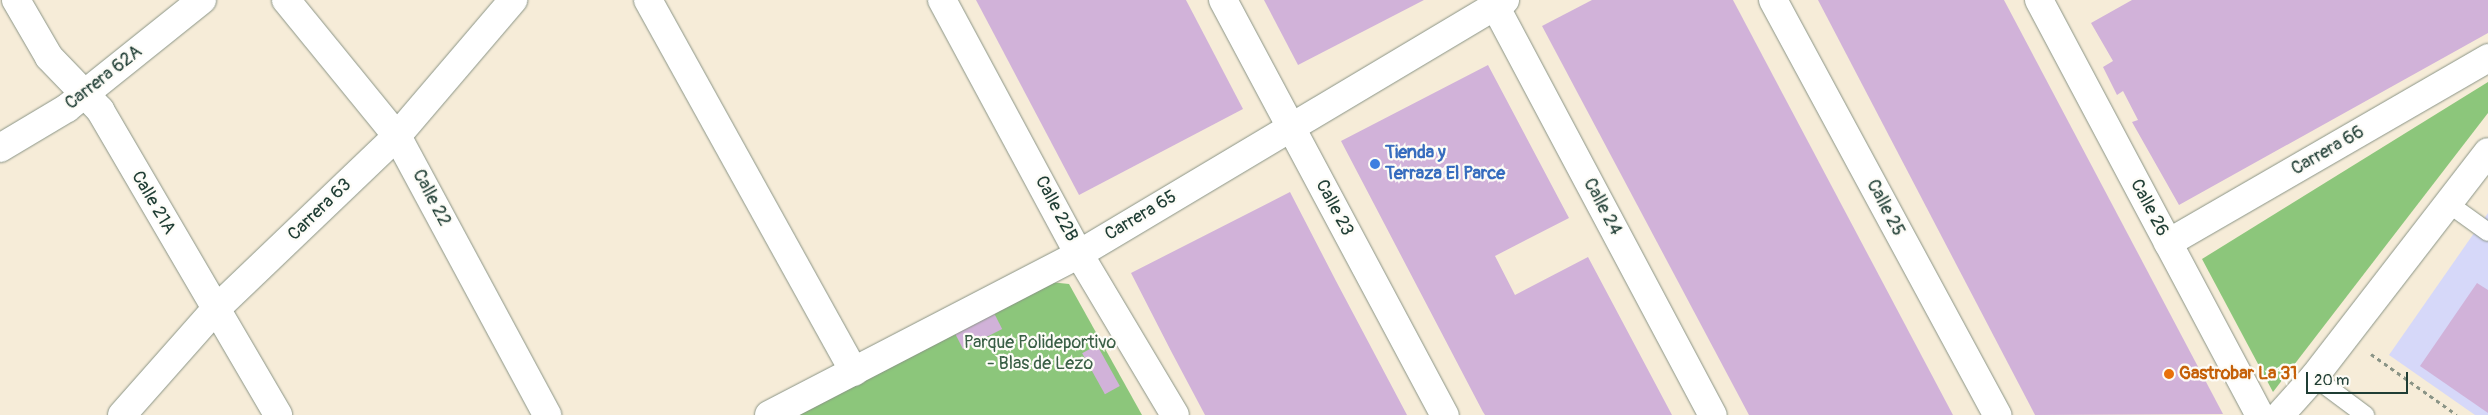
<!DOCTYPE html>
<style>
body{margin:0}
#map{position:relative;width:2488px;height:415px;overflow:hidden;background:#f6ecd8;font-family:Pangolin,sans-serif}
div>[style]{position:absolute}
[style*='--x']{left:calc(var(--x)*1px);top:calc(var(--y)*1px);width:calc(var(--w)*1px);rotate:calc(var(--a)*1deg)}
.built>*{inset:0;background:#d6d8f9}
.green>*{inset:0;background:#8cc67b}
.building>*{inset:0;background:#d1b2d9;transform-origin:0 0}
.path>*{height:3px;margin-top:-1.5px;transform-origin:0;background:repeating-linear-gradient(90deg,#8a9486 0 4px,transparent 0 8px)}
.roads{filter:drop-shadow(0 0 1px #8a9486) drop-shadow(0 0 1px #8a9486)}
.lane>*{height:18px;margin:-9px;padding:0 9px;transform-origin:9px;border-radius:9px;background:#fff}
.street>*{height:28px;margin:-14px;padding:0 14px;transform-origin:14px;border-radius:14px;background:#fff}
.dots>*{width:14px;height:14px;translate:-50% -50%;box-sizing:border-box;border:2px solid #fdfcf7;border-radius:50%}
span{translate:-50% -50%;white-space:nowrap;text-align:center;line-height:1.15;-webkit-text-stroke:4.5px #fdfcf7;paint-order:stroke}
.street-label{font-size:18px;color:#1f3d34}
.shop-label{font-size:18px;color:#366cbe;font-weight:700}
.left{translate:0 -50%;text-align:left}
.park-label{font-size:18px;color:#3a5f46}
.food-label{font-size:18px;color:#c56008;font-weight:700}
.scale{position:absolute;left:2306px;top:372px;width:102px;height:22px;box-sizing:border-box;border:2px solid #1f3d34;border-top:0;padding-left:6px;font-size:15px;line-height:18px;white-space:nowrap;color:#1f3d34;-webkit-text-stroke:4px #fdfcf7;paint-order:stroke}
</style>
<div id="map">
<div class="built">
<div style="clip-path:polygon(2488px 213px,2488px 415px,2475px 415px,2389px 355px)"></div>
</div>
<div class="green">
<div style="clip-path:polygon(2488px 82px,2488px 113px,2273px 392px,2202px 259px)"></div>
<div style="clip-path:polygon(1050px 282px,1069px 284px,1142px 415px,796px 415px)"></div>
</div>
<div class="building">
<div style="clip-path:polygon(976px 0,1186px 0,1243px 109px,1079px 195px)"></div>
<div style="clip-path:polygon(1264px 0,1424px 0,1298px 65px)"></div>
<div style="clip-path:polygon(1592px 0,1733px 0,1953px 415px,1749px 415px,1542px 26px)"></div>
<div style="clip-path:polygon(1818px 0,2004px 0,2223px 414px,2035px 415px)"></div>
<div style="clip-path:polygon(2132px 0,2488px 0,2488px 33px,2179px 205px,2132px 122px,2138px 120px,2123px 91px,2117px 95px,2103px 67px,2113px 61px,2091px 23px)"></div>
<div style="clip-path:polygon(1488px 65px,1569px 218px,1495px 256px,1515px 295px,1588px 257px,1672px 415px,1485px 415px,1483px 412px,1341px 141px)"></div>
<div style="clip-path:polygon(1290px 192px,1336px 281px,1407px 415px,1205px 415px,1171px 351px,1131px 273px)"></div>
<div style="clip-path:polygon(2477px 283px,2488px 290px,2488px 413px,2420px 366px)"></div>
<div style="left:994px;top:313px;width:18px;height:44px;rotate:63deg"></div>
<div style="left:1097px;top:345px;width:47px;height:17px;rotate:61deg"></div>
</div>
<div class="path">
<div style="--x:2371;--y:354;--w:105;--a:35.3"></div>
</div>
<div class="roads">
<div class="lane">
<div style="--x:2449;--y:204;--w:48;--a:35.7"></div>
<div style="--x:2314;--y:377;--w:64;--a:36.7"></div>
</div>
<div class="street">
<div style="--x:16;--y:0;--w:66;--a:59.9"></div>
<div style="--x:49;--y:57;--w:74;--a:46.1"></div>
<div style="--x:100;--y:110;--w:353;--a:59.7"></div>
<div style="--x:286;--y:0;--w:176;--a:50.8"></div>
<div style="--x:397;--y:136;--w:317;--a:61.7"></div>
<div style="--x:648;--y:0;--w:425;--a:61"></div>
<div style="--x:942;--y:0;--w:289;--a:61.7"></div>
<div style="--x:1079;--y:254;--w:187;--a:59.2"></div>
<div style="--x:1223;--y:0;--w:471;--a:61.9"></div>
<div style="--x:1492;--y:0;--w:470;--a:62"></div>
<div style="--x:1773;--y:0;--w:472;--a:61.6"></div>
<div style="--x:2039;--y:0;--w:470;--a:62"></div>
<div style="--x:0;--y:148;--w:78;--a:-30.8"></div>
<div style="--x:67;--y:108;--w:173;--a:-38.7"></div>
<div style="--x:2168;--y:243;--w:370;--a:-30"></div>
<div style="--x:122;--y:415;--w:140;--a:-48.5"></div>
<div style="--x:215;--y:310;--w:252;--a:-43.7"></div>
<div style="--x:397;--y:136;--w:179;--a:-49.5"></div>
<div style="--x:769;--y:415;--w:349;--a:-27.4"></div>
<div style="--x:1079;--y:254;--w:496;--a:-30.8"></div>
<div style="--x:2280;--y:415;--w:51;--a:-48.2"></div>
<div style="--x:2314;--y:377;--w:284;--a:-52.3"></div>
</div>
</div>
<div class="dots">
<div style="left:1375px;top:164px;background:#3f7fe0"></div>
<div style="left:2169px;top:374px;background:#e8710a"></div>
</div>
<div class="street-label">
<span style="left:104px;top:78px;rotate:-38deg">Carrera 62A</span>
<span style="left:2328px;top:151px;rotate:-30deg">Carrera 66</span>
<span style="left:431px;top:198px;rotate:62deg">Calle 22</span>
<span style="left:153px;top:203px;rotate:60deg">Calle 21A</span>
<span style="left:1602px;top:207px;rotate:62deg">Calle 24</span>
<span style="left:1334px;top:208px;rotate:62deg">Calle 23</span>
<span style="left:1885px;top:208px;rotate:62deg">Calle 25</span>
<span style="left:2149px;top:208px;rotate:62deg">Calle 26</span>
<span style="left:1056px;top:209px;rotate:62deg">Calle 22B</span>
<span style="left:320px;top:210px;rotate:-44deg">Carrera 63</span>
<span style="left:1141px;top:216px;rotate:-31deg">Carrera 65</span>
</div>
<div class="shop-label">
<span class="left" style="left:1385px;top:164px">Tienda y<br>Terraza El Parce</span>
</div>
<div class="park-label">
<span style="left:1040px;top:354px">Parque Polideportivo<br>- Blas de Lezo</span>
</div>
<div class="food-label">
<span class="left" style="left:2179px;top:374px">Gastrobar La 31</span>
</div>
<div class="scale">20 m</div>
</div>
